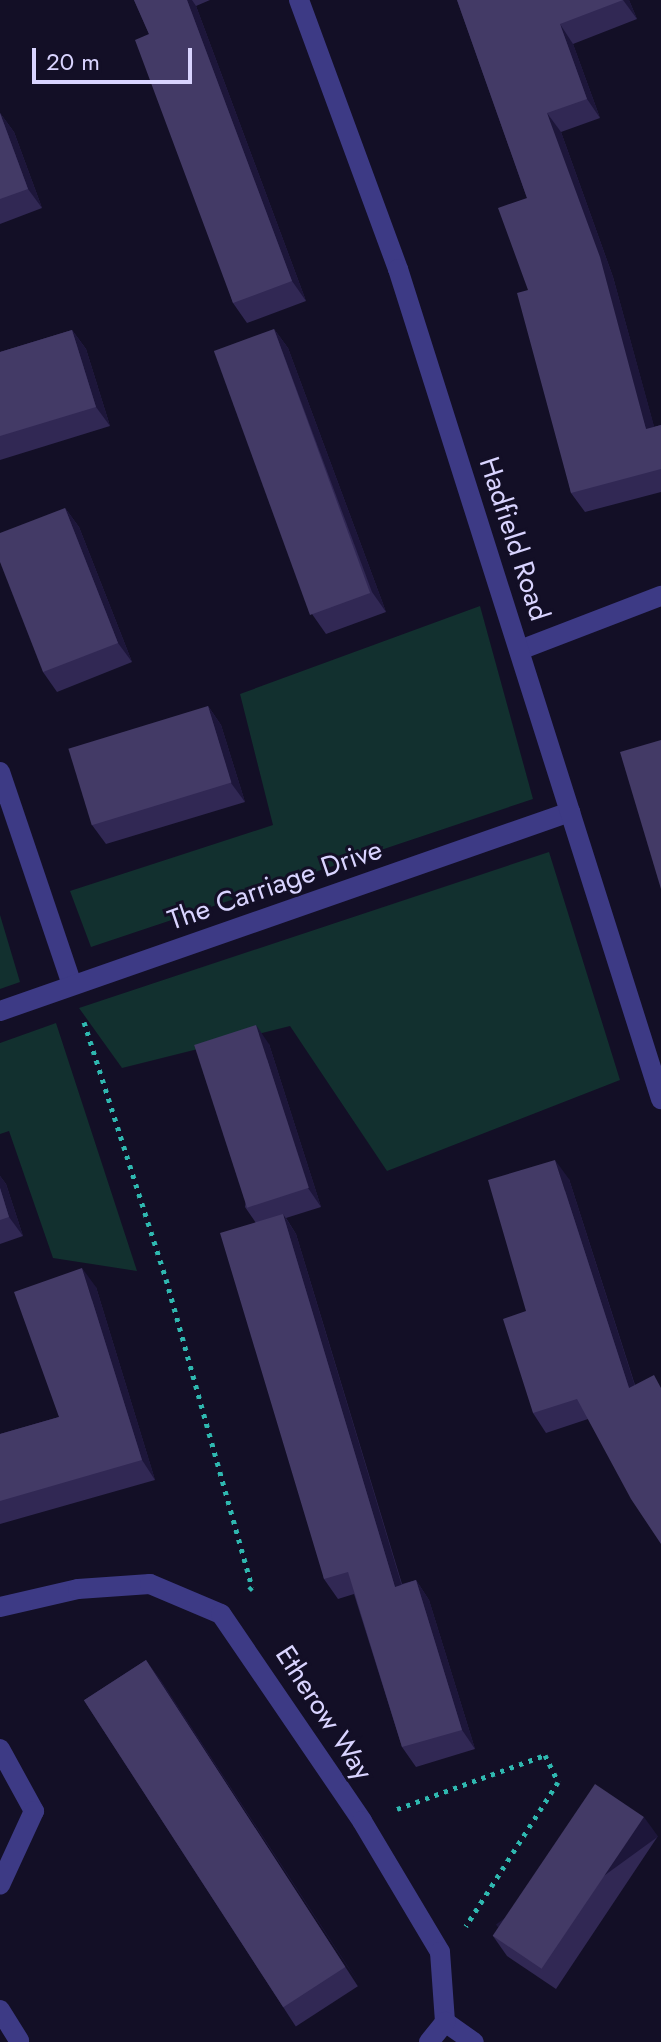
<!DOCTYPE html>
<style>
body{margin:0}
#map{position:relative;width:661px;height:2042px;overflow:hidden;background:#130f26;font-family:Jost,sans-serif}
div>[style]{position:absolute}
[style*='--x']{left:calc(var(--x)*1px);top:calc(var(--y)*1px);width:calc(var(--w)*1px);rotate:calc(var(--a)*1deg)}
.green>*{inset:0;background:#12302f}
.path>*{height:5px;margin-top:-2.5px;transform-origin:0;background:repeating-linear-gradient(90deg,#2fb8b0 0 4px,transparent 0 10px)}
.minor>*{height:20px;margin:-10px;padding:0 10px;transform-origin:10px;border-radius:10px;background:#3d3a85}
.tertiary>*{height:20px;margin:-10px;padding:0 10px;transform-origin:10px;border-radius:10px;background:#3d3a85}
.wall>*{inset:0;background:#312854;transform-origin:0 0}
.shaded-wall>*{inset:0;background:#1d163a;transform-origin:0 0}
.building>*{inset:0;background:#433a66;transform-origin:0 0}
span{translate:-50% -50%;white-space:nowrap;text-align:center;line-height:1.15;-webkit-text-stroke:6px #130f26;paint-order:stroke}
.street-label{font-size:28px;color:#d9d4ff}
.scale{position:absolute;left:32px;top:48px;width:160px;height:36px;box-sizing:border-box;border:4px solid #d9d4ff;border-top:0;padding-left:10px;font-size:24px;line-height:28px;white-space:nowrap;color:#d9d4ff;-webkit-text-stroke:6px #130f26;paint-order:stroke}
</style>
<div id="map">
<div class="green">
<div style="clip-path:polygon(480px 606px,533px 799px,91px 947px,70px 891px,273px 825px,240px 694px)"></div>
<div style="clip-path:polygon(549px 852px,620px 1080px,387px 1171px,290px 1026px,122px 1068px,79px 1008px)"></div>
<div style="clip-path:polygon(0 915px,20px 982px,0 989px)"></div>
<div style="clip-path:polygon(56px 1023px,137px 1271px,53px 1258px,9px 1131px,0 1134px,0 1043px)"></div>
</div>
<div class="path">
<div style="--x:84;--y:1022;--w:270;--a:72.3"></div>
<div style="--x:166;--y:1279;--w:320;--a:74.4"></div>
<div style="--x:252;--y:1587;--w:4;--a:135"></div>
<div style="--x:397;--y:1809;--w:158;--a:-20"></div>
<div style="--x:545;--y:1755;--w:30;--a:64"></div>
<div style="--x:558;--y:1782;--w:171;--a:122.6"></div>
</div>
<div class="minor">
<div style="--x:520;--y:650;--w:151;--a:-21"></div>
<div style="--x:0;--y:772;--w:225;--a:71.3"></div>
<div style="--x:0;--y:1011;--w:604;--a:-19.25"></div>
<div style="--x:0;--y:1607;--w:80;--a:-13"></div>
<div style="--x:78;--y:1589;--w:72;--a:-4"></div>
<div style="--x:150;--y:1584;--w:77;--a:22.9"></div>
<div style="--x:221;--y:1614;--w:250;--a:55.7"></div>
<div style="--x:362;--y:1821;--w:152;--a:59.2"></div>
<div style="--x:440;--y:1952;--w:70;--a:85.9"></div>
<div style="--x:445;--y:2022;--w:35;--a:35"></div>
<div style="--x:0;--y:1749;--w:71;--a:61.3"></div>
<div style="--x:34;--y:1811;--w:81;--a:114.7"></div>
<div style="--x:0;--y:2010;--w:36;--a:58"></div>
<div style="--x:429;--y:2042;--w:26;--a:-51"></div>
</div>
<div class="tertiary">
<div style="--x:299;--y:0;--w:287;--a:69.8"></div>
<div style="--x:398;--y:269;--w:871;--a:72.42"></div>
</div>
<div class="wall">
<div style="clip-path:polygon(134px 0,210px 0,196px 6px,306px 301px,247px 323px,233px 303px,149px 34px)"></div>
<div style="clip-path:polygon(457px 0,629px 0,637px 19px,573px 44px,600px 118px,561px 132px,613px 277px,654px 427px,661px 425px,661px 492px,585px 512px,571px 493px,528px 290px,527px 198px)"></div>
<div style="clip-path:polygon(0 113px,14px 132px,42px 208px,0 224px)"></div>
<div style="clip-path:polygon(274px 329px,288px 348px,386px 612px,326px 634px,312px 614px)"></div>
<div style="clip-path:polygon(72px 330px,86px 349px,110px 426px,0 460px,0 352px)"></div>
<div style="clip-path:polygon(65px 508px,79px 527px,132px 662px,57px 692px,43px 672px)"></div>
<div style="clip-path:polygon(208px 706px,221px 725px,245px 802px,106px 844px,92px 825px)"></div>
<div style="clip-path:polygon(269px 1044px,321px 1207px,286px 1218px,296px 1234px,402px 1584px,416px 1580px,429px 1600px,475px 1749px,416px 1767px,402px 1747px,354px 1594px,338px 1599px,324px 1579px,256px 1223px,245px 1207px)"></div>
<div style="clip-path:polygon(0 1176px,6px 1184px,23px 1236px,0 1244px)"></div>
<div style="clip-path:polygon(569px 1179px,635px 1385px,588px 1419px,546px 1433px,533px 1413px,526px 1311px)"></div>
<div style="clip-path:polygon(96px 1287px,155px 1480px,0 1524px,0 1434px,59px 1417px)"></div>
<div style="left:146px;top:1660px;width:389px;height:74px;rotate:57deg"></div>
<div style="clip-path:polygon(658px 1836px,556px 1989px,507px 1956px,493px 1936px)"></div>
</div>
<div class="shaded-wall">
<div style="clip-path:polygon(187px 0,192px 0,196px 6px,306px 301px,292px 281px)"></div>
<div style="clip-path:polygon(623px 0,629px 0,637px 19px)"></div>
<div style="clip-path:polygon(560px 24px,573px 44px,600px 118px,587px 99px)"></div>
<div style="clip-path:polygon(0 113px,14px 132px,42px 208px,28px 189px)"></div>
<div style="clip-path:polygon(547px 113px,561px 132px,613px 277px,660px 448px,646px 429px)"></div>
<div style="clip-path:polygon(274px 329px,288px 348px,386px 612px,372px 592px)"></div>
<div style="clip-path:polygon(72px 330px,86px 349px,110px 426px,96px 407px)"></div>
<div style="clip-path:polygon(65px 508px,79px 527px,132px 662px,118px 643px)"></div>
<div style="clip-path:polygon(208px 706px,221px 725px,245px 802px,231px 783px)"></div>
<div style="clip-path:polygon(256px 1025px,269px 1044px,321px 1207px,308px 1188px)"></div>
<div style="clip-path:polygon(555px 1160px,569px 1179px,642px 1408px,629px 1388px)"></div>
<div style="clip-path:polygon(0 1176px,6px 1184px,23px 1236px,9px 1217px,0 1188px)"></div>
<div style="clip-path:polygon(283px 1214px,296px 1234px,408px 1606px,395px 1587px)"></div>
<div style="clip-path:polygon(82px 1268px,96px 1287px,155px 1480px,142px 1460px)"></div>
<div style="clip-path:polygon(416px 1580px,429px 1600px,475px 1749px,462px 1730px)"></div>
<div style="clip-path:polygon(146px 1660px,160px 1679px,360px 1985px,347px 1966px)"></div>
<div style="left:644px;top:1817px;width:24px;height:183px;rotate:54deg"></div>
</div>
<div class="building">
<div style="clip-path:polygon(134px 0,187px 0,292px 281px,233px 303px,135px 40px,149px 34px)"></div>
<div style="clip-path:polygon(457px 0,623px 0,560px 24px,587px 99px,547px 113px,600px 257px,646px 429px,661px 425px,661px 469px,571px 493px,517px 293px,528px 290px,498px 208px,527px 198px)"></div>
<div style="clip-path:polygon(0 113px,28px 189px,0 199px)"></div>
<div style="left:274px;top:329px;width:281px;height:64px;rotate:70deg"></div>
<div style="clip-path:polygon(72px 330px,96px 407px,0 436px,0 352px)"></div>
<div style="clip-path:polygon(65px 508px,118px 643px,43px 672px,0 562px,0 533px)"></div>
<div style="left:208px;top:706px;width:80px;height:146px;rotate:73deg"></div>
<div style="clip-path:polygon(661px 740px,661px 889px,620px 752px)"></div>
<div style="left:256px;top:1025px;width:171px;height:65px;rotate:72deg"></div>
<div style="clip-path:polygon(555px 1160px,629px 1388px,654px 1375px,661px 1388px,661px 1544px,631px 1499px,577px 1399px,533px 1413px,503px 1319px,526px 1311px,488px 1180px)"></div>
<div style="clip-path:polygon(0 1188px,9px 1217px,0 1220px)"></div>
<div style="clip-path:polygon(283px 1214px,395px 1587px,416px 1580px,462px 1730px,402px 1747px,348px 1572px,324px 1579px,220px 1233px)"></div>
<div style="clip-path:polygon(82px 1268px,142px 1460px,0 1501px,0 1434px,59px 1417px,14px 1292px)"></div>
<div style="left:146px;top:1660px;width:366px;height:74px;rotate:57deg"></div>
<div style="left:595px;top:1784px;width:59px;height:183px;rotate:34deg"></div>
</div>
<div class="street-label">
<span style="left:514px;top:539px;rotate:72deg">Hadfield Road</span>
<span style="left:275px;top:885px;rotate:-19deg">The Carriage Drive</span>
<span style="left:324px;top:1713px;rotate:57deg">Etherow Way</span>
</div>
<div class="scale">20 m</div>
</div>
